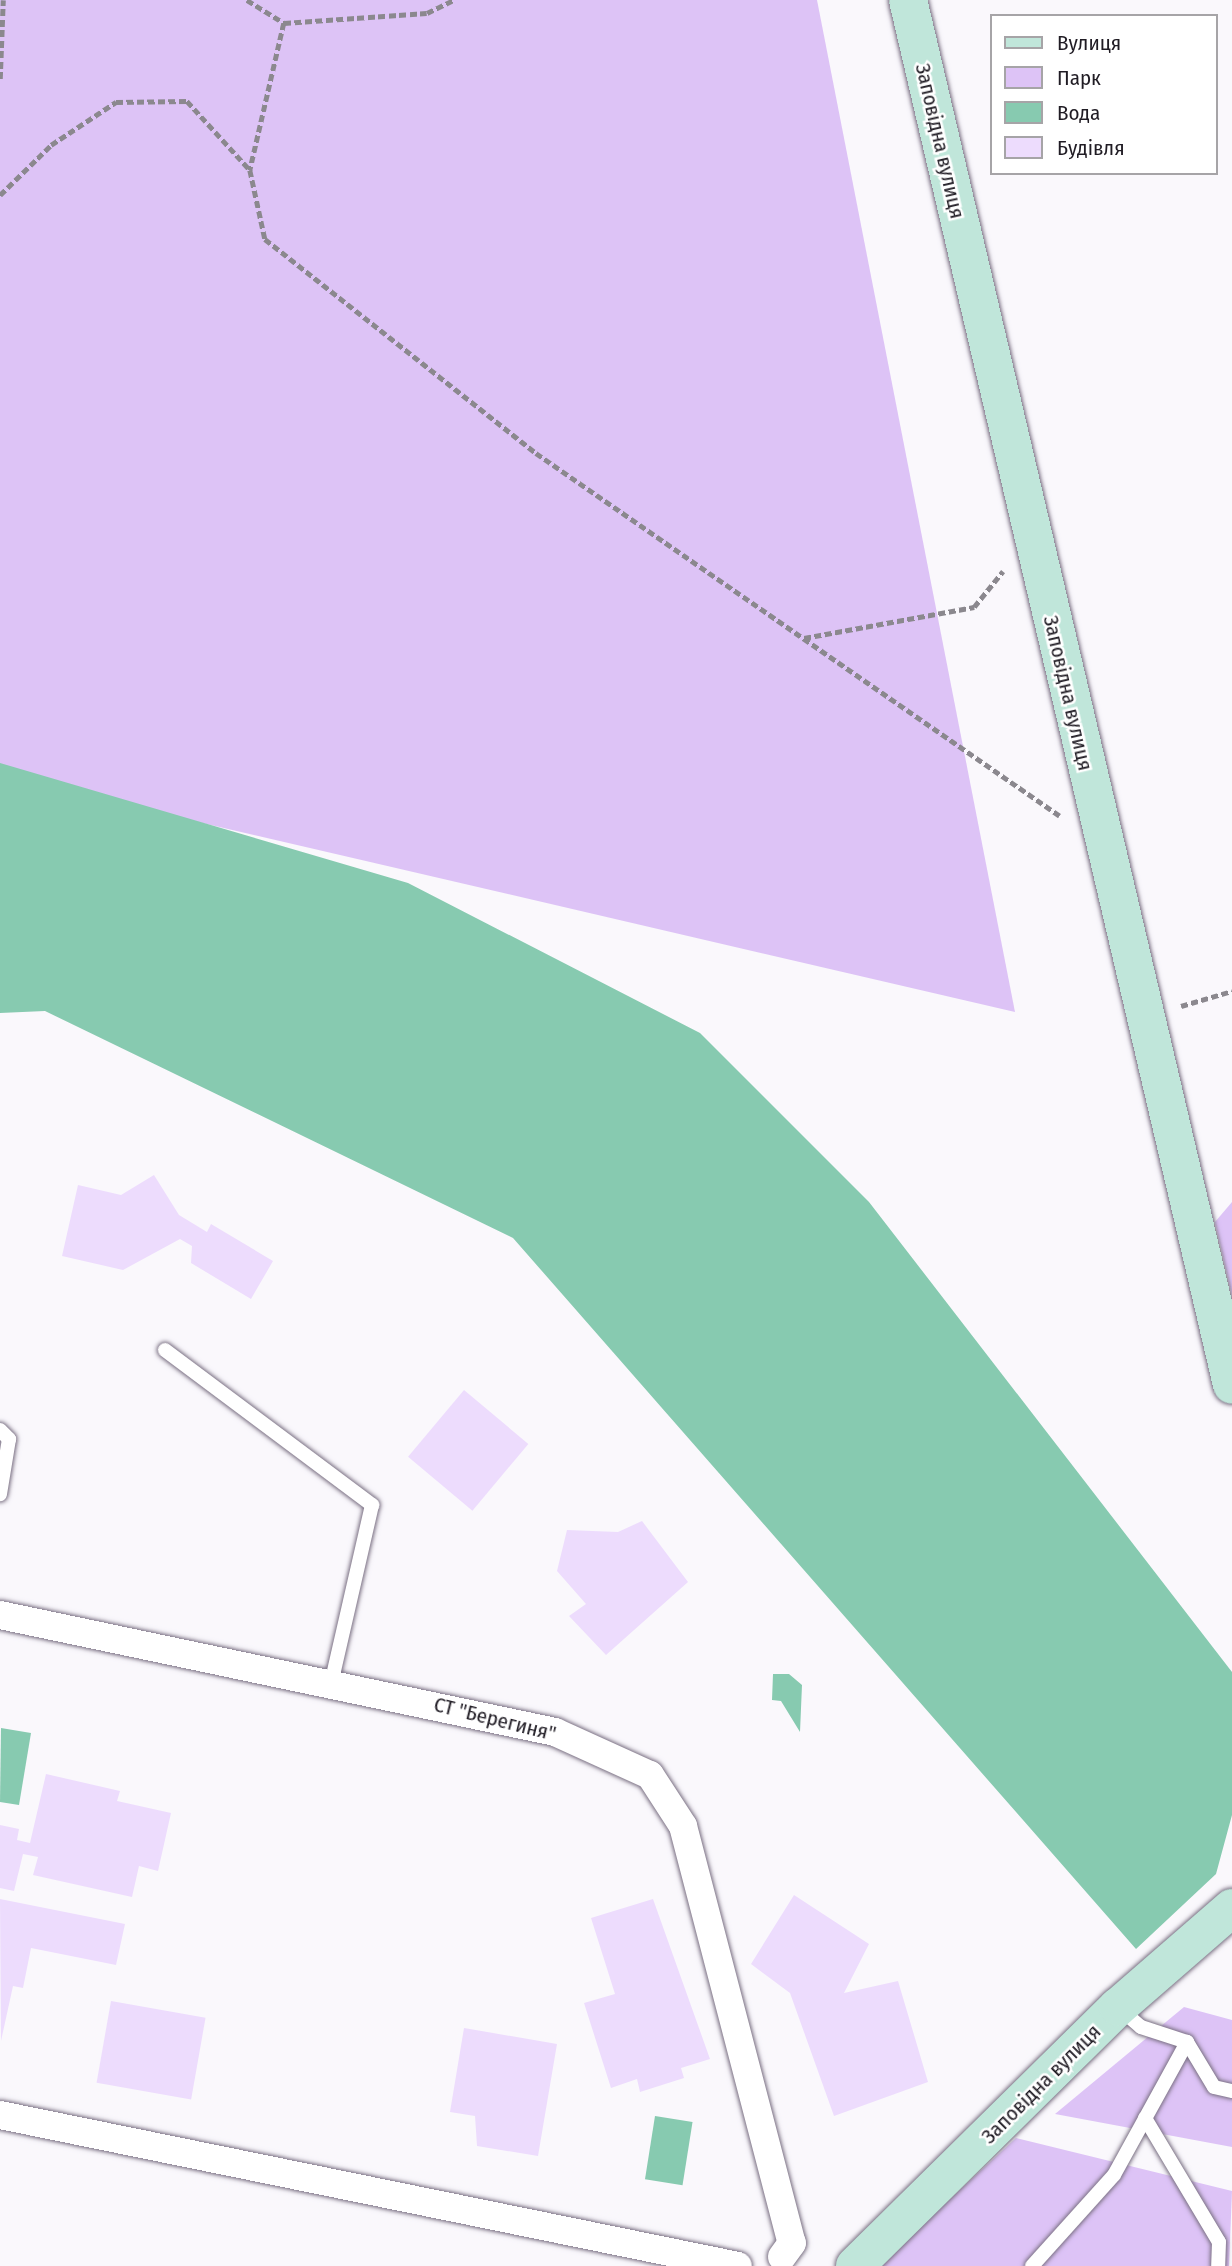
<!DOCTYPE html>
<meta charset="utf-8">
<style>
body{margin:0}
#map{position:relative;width:1232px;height:2266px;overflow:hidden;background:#faf8fc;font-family:"Fira Sans Condensed",sans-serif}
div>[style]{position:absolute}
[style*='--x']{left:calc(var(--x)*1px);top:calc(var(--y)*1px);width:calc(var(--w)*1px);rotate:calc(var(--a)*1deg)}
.green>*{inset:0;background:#ddc3f6}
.water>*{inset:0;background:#87cab0;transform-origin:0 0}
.building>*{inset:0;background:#eddcfd;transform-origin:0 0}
.path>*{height:4.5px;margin-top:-2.25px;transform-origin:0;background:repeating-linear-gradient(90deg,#8b888e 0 7px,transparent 0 10.5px)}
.roads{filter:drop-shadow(0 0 2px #7a7083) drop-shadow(0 0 2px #7a7083)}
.lane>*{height:14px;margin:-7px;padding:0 7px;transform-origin:7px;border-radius:7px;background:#fff}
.street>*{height:28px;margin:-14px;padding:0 14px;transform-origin:14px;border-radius:14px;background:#fff}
.secondary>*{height:38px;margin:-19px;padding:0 19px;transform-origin:19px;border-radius:19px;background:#c0e6da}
span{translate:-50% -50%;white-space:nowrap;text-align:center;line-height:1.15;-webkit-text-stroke:5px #fff;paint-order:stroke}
.street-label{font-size:21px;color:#201c24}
.legend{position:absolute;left:990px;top:14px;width:228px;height:161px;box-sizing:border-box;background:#fff;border:2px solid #a6a4a7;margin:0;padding:9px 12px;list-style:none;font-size:21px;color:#201c24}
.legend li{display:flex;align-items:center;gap:14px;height:35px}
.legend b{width:35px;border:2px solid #a6a4a7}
</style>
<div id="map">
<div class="green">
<div style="clip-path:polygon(0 0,817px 0,1015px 1012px,0 776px)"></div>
<div style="clip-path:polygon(1232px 1202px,1232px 1295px,1215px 1222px)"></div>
<div style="clip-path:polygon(1184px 2007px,1232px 2020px,1232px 2147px,1055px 2114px)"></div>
<div style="clip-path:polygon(1016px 2138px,1232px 2191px,1229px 2266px,878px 2266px)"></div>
</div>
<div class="water">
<div style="clip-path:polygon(0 763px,408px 883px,700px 1033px,869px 1202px,1232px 1672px,1232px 1815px,1216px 1874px,1136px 1949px,513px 1238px,45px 1011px,0 1013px)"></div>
<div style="clip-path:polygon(773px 1674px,789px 1674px,802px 1685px,800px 1732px,781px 1701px,772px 1700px)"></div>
<div style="clip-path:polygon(1px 1728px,31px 1733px,19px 1805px,0 1802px)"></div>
<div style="left:655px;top:2116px;width:38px;height:64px;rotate:9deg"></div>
</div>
<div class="building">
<div style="clip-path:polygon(154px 1175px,179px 1215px,207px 1232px,211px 1224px,273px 1261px,251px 1299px,191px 1263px,192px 1246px,180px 1239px,123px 1270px,62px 1256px,78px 1185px,121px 1195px)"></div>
<div style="left:464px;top:1390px;width:84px;height:87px;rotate:40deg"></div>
<div style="clip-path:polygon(642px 1521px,688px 1582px,606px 1655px,569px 1616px,586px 1604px,557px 1571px,567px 1530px,618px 1532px)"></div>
<div style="clip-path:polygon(46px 1774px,120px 1791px,117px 1801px,171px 1813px,158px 1871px,139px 1866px,132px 1897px,33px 1875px,38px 1857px,23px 1854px,14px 1891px,0 1888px,0 1825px,19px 1829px,17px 1840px,30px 1843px)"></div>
<div style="clip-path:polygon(794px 1895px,869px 1944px,844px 1993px,898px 1981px,928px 2082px,834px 2116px,790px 1993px,751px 1964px)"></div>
<div style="clip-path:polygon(0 1899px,125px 1924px,116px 1965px,31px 1948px,23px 1988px,13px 1986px,1px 2041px)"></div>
<div style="clip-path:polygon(653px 1899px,710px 2059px,681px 2068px,684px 2078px,640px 2092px,637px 2079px,611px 2088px,584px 2003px,615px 1994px,591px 1918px)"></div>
<div style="left:111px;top:2001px;width:96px;height:83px;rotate:10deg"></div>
<div style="clip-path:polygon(464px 2028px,557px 2044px,538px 2156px,477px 2146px,475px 2116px,450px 2112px)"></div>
</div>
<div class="path">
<div style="--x:247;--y:0;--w:44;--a:31.9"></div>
<div style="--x:284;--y:23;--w:151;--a:103"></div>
<div style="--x:250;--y:170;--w:71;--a:77.7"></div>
<div style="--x:265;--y:239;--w:345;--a:38.3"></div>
<div style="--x:536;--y:453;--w:637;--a:34.71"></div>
<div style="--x:284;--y:23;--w:143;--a:-4"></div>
<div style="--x:427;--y:13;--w:30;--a:-26"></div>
<div style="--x:0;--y:79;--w:79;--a:-87.8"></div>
<div style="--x:0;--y:195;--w:71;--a:-44.4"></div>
<div style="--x:51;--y:145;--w:78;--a:-33.5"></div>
<div style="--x:116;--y:102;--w:71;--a:-0.8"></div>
<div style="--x:187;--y:101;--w:92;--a:47.6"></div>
<div style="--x:804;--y:638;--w:173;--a:-10.3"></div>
<div style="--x:974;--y:607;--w:46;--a:-51.1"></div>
<div style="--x:1181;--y:1006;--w:53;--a:-16.4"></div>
</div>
<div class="roads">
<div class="lane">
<div style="--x:165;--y:1350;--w:259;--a:36.8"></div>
<div style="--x:372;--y:1505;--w:180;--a:102.9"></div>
<div style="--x:0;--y:1430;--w:13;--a:45"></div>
<div style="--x:9;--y:1439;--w:56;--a:99.3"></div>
<div style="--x:1119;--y:2008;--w:29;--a:41"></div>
<div style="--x:1141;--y:2027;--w:48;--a:18.1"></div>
<div style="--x:1187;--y:2042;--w:52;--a:59"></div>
<div style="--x:1214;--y:2087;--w:18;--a:13"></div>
<div style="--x:1145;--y:2118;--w:144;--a:59.2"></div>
<div style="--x:1219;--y:2242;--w:24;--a:92"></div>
<div style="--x:1032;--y:2266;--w:122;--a:-48"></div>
<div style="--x:1114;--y:2175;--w:152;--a:-61.2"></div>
</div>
<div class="street">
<div style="--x:0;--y:1615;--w:567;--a:11.9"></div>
<div style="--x:555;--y:1732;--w:104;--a:24.4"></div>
<div style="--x:650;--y:1775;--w:61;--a:57.1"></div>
<div style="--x:683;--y:1826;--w:431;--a:75.4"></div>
<div style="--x:792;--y:2243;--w:17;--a:126"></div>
<div style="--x:0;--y:2115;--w:753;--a:11.56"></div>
</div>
<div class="secondary">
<div style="--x:908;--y:0;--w:1422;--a:76.83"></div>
<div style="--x:855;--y:2266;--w:369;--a:-44.6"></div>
<div style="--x:1118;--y:2007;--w:151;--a:-41"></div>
</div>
</div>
<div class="street-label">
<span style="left:940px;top:141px;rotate:77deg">Заповідна вулиця</span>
<span style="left:1068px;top:693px;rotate:77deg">Заповідна вулиця</span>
<span style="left:495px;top:1719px;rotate:14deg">СТ "Берегиня"</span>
<span style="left:1041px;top:2084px;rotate:-45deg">Заповідна вулиця</span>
</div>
<ul class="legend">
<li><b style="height:9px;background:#c0e6da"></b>Вулиця</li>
<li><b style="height:19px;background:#ddc3f6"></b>Парк</li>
<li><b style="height:19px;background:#87cab0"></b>Вода</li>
<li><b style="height:19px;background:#eddcfd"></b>Будівля</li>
</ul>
</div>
